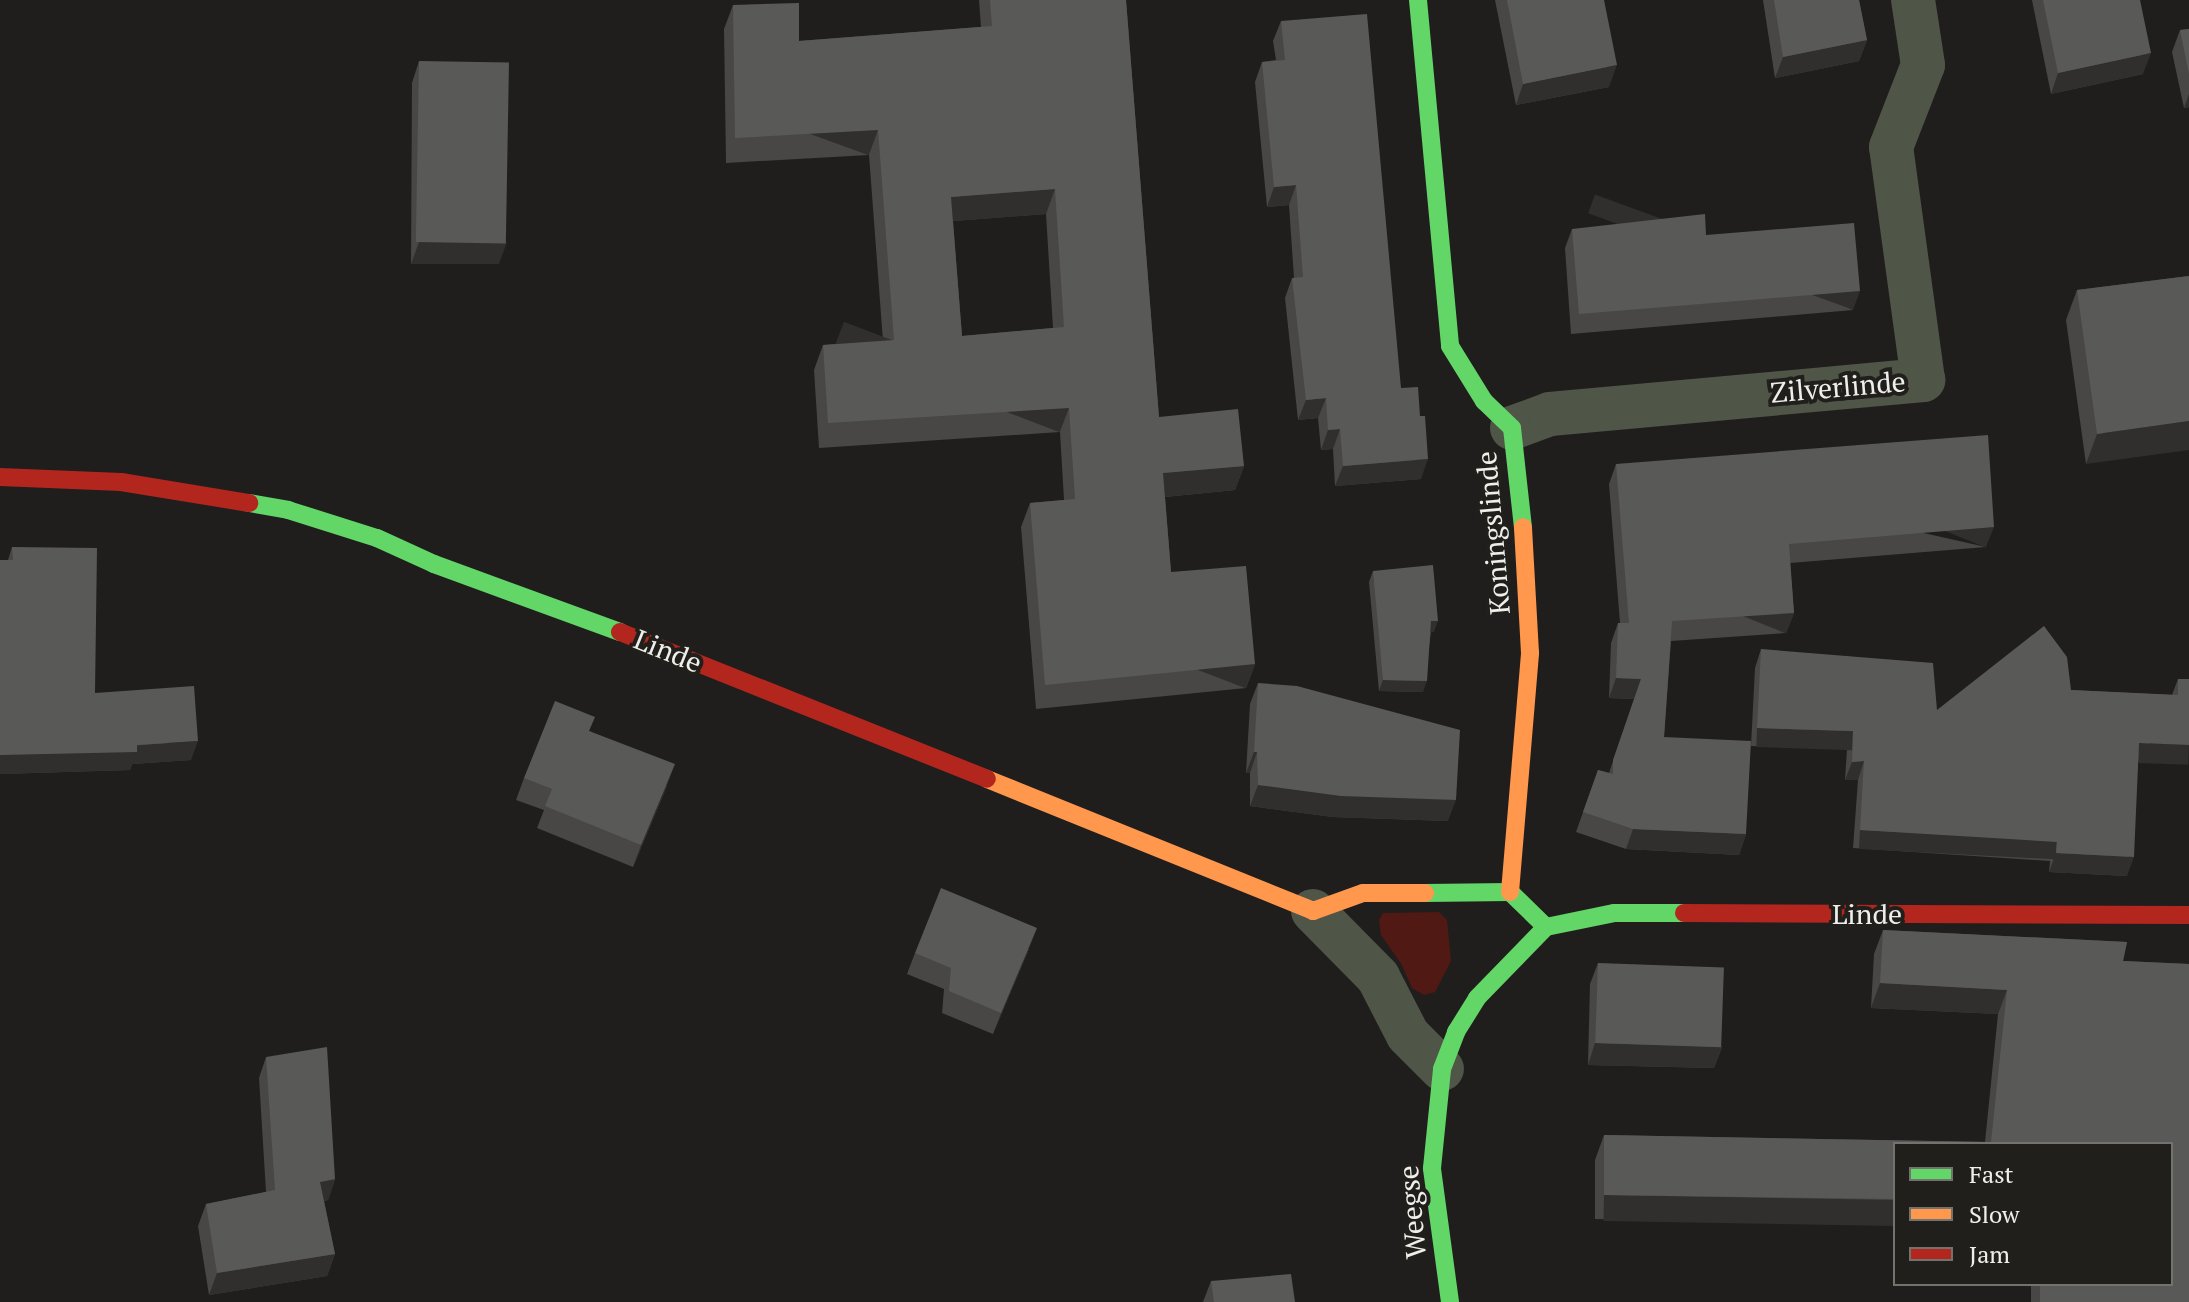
<!DOCTYPE html>
<style>
body{margin:0}
#map{position:relative;width:2189px;height:1302px;overflow:hidden;background:#1f1e1d;font-family:"PT Serif",serif}
div>[style]{position:absolute}
[style*='--x']{left:calc(var(--x)*1px);top:calc(var(--y)*1px);width:calc(var(--w)*1px);rotate:calc(var(--a)*1deg)}
.green>*{inset:0;background:#511913}
.street>*{height:44px;margin:-22px;padding:0 22px;transform-origin:22px;border-radius:22px;background:#4f5547}
.fast>*{height:18px;margin:-9px;padding:0 9px;transform-origin:9px;border-radius:9px;background:#63d668}
.slow>*{height:18px;margin:-9px;padding:0 9px;transform-origin:9px;border-radius:9px;background:#ff974d}
.jam>*{height:18px;margin:-9px;padding:0 9px;transform-origin:9px;border-radius:9px;background:#b3261e}
.wall>*{inset:0;background:#484745}
.shaded-wall>*{inset:0;background:#302f2e;transform-origin:0 0}
.building>*{inset:0;background:#595957;transform-origin:0 0}
span{translate:-50% -50%;white-space:nowrap;text-align:center;line-height:1.15;-webkit-text-stroke:8px #201f1c;paint-order:stroke}
.street-label{font-size:28px;color:#eeeeeb}
.legend{position:absolute;left:1893px;top:1142px;width:280px;height:144px;box-sizing:border-box;background:#201f1c;border:2px solid #72726f;margin:0;padding:10px 14px;list-style:none;font-size:24px;color:#eeeeeb}
.legend li{display:flex;align-items:center;gap:16px;height:40px}
.legend b{width:40px;border:2px solid #72726f}
</style>
<div id="map">
<div class="green">
<div style="clip-path:polygon(1439px 912px,1447px 920px,1451px 961px,1435px 992px,1424px 995px,1412px 988px,1402px 965px,1381px 935px,1379px 920px,1383px 913px)"></div>
</div>
<div class="street">
<div style="--x:1512;--y:428;--w:40;--a:-20.2"></div>
<div style="--x:1550;--y:414;--w:375;--a:-5.2"></div>
<div style="--x:1923;--y:380;--w:235;--a:-97.8"></div>
<div style="--x:1891;--y:147;--w:88;--a:-68.7"></div>
<div style="--x:1923;--y:65;--w:66;--a:-98.7"></div>
<div style="--x:1313;--y:911;--w:93;--a:45.4"></div>
<div style="--x:1378;--y:977;--w:65;--a:62.7"></div>
<div style="--x:1408;--y:1035;--w:48;--a:45"></div>
</div>
<div class="fast">
<div style="--x:1418;--y:0;--w:347;--a:84.7"></div>
<div style="--x:1450;--y:346;--w:65;--a:58.3"></div>
<div style="--x:1484;--y:401;--w:39;--a:44"></div>
<div style="--x:1512;--y:428;--w:100;--a:83.7"></div>
<div style="--x:249;--y:503;--w:40;--a:10"></div>
<div style="--x:288;--y:510;--w:93;--a:17.5"></div>
<div style="--x:377;--y:538;--w:63;--a:24.5"></div>
<div style="--x:434;--y:564;--w:198;--a:20.1"></div>
<div style="--x:1425;--y:893;--w:85;--a:-0.7"></div>
<div style="--x:1510;--y:892;--w:50;--a:44.2"></div>
<div style="--x:1450;--y:1302;--w:135;--a:-97.7"></div>
<div style="--x:1432;--y:1168;--w:100;--a:-84.2"></div>
<div style="--x:1442;--y:1069;--w:40;--a:-69"></div>
<div style="--x:1456;--y:1032;--w:40;--a:-58"></div>
<div style="--x:1477;--y:998;--w:99;--a:-45.8"></div>
<div style="--x:1546;--y:927;--w:69;--a:-11.6"></div>
<div style="--x:1614;--y:913;--w:70;--a:0"></div>
</div>
<div class="slow">
<div style="--x:987;--y:779;--w:352;--a:22"></div>
<div style="--x:1313;--y:911;--w:53;--a:-19.8"></div>
<div style="--x:1363;--y:893;--w:62;--a:0"></div>
<div style="--x:1510;--y:892;--w:240;--a:-85.2"></div>
<div style="--x:1530;--y:653;--w:126;--a:-93.2"></div>
</div>
<div class="jam">
<div style="--x:0;--y:477;--w:121;--a:2.4"></div>
<div style="--x:121;--y:482;--w:130;--a:9.3"></div>
<div style="--x:620;--y:632;--w:395;--a:21.8"></div>
<div style="--x:1684;--y:913;--w:505;--a:0.23"></div>
</div>
<div class="wall">
<div style="clip-path:polygon(evenodd,979px 0,1126px 0,1159px 417px,1244px 466px,1235px 490px,1165px 497px,1171px 572px,1255px 664px,1246px 688px,1036px 709px,1021px 527px,1030px 503px,1064px 500px,1060px 432px,819px 448px,814px 370px,823px 345px,883px 341px,869px 155px,726px 163px,724px 29px,733px 5px,799px 41px,981px 27px,979px 0,1046px 214px,1053px 328px,962px 336px,953px 221px,1046px 214px)"></div>
<div style="clip-path:polygon(1495px 0,1604px 0,1609px 87px,1516px 105px)"></div>
<div style="clip-path:polygon(1763px 0,1859px 0,1867px 40px,1859px 61px,1775px 78px)"></div>
<div style="clip-path:polygon(2032px 0,2140px 0,2143px 74px,2051px 94px)"></div>
<div style="clip-path:polygon(1281px 21px,1401px 388px,1421px 479px,1335px 486px,1333px 449px,1321px 450px,1318px 418px,1298px 420px,1285px 298px,1292px 278px,1294px 278px,1289px 205px,1267px 207px,1255px 82px,1262px 62px,1276px 60px,1273px 41px)"></div>
<div style="clip-path:polygon(2189px 29px,2189px 107px,2184px 108px,2172px 52px,2180px 30px)"></div>
<div style="clip-path:polygon(419px 61px,499px 264px,411px 264px,412px 83px)"></div>
<div style="clip-path:polygon(1572px 229px,1706px 235px,1853px 310px,1571px 334px,1565px 248px)"></div>
<div style="clip-path:polygon(2189px 276px,2086px 464px,2066px 320px,2077px 290px)"></div>
<div style="clip-path:polygon(1616px 464px,1986px 547px,1790px 563px,1794px 613px,1786px 633px,1671px 641px,1664px 737px,1746px 834px,1739px 855px,1626px 849px,1576px 832px,1598px 770px,1609px 773px,1634px 699px,1609px 698px,1611px 643px,1618px 623px,1620px 623px,1609px 484px)"></div>
<div style="clip-path:polygon(12px 547px,95px 693px,191px 760px,132px 764px,130px 770px,0 774px,0 560px,8px 560px)"></div>
<div style="clip-path:polygon(1373px 571px,1434px 632px,1431px 632px,1423px 692px,1379px 691px,1369px 582px)"></div>
<div style="clip-path:polygon(1761px 649px,1937px 710px,2071px 690px,2172px 695px,2178px 679px,2189px 679px,2138px 762px,2127px 876px,2049px 872px,2050px 861px,1853px 848px,1858px 780px,1845px 780px,1847px 749px,1751px 746px,1755px 668px)"></div>
<div style="clip-path:polygon(1258px 683px,1448px 821px,1333px 817px,1250px 806px,1250px 773px,1246px 773px,1250px 704px)"></div>
<div style="clip-path:polygon(590px 731px,667px 786px,633px 867px,537px 828px,544px 810px,516px 800px,524px 778px)"></div>
<div style="clip-path:polygon(1883px 930px,2127px 942px,2123px 961px,2189px 964px,2189px 1302px,2031px 1302px,2031px 1284px,2171px 1284px,2171px 1144px,1895px 1144px,1895px 1224px,1595px 1219px,1595px 1160px,1604px 1135px,1985px 1142px,1998px 1014px,1871px 1008px,1874px 954px)"></div>
<div style="clip-path:polygon(1029px 949px,993px 1034px,942px 1013px,944px 989px,907px 974px,915px 953px)"></div>
<div style="clip-path:polygon(1598px 963px,1722px 1047px,1714px 1068px,1588px 1065px,1590px 984px)"></div>
<div style="clip-path:polygon(266px 1057px,335px 1179px,328px 1200px,324px 1201px,335px 1254px,327px 1276px,209px 1295px,198px 1226px,206px 1204px,266px 1192px,259px 1078px)"></div>
<div style="clip-path:polygon(1211px 1281px,1295px 1302px,1203px 1302px)"></div>
</div>
<div class="shaded-wall">
<div style="clip-path:polygon(1867px 40px,1859px 61px,1775px 78px,1783px 57px)"></div>
<div style="clip-path:polygon(2151px 53px,2143px 74px,2051px 94px,2058px 73px)"></div>
<div style="clip-path:polygon(1617px 65px,1609px 87px,1516px 105px,1523px 84px)"></div>
<div style="clip-path:polygon(2189px 94px,2189px 107px,2184px 108px)"></div>
<div style="left:878px;top:130px;width:27px;height:143px;rotate:110deg"></div>
<div style="clip-path:polygon(1296px 185px,1289px 205px,1267px 207px,1274px 187px)"></div>
<div style="clip-path:polygon(1055px 189px,1046px 214px,942px 222px,951px 197px)"></div>
<div style="clip-path:polygon(419px 242px,507px 242px,499px 264px,411px 264px)"></div>
<div style="left:1860px;top:291px;width:20px;height:282px;rotate:110deg"></div>
<div style="clip-path:polygon(1326px 398px,1318px 418px,1298px 420px,1306px 400px)"></div>
<div style="left:1069px;top:408px;width:26px;height:241px;rotate:111deg"></div>
<div style="clip-path:polygon(2189px 421px,2189px 450px,2086px 464px,2097px 434px)"></div>
<div style="clip-path:polygon(1340px 429px,1333px 449px,1321px 450px,1328px 430px)"></div>
<div style="clip-path:polygon(1428px 459px,1421px 479px,1335px 486px,1343px 466px)"></div>
<div style="clip-path:polygon(1244px 466px,1235px 490px,1154px 498px,1163px 473px)"></div>
<div style="left:1994px;top:527px;width:22px;height:206px;rotate:112deg"></div>
<div style="left:1794px;top:613px;width:22px;height:122px;rotate:112deg"></div>
<div style="clip-path:polygon(1431px 621px,1438px 621px,1434px 632px,1427px 633px)"></div>
<div style="left:1255px;top:664px;width:26px;height:211px;rotate:111deg"></div>
<div style="clip-path:polygon(1616px 678px,1641px 679px,1634px 699px,1609px 698px)"></div>
<div style="clip-path:polygon(1383px 680px,1427px 681px,1423px 692px,1379px 691px)"></div>
<div style="left:1757px;top:728px;width:96px;height:19px;rotate:2deg"></div>
<div style="clip-path:polygon(198px 741px,191px 760px,132px 764px,130px 770px,0 774px,0 755px)"></div>
<div style="left:2139px;top:743px;width:50px;height:20px;rotate:2deg"></div>
<div style="clip-path:polygon(1254px 752px,1257px 752px,1250px 773px,1246px 773px)"></div>
<div style="clip-path:polygon(1864px 761px,1858px 780px,1845px 780px,1852px 762px)"></div>
<div style="clip-path:polygon(675px 764px,667px 786px,633px 867px,641px 845px)"></div>
<div style="clip-path:polygon(1258px 785px,1456px 800px,1448px 821px,1333px 817px,1250px 806px)"></div>
<div style="clip-path:polygon(1633px 829px,1746px 834px,1739px 855px,1626px 849px)"></div>
<div style="left:1860px;top:830px;width:197px;height:19px;rotate:3deg"></div>
<div style="clip-path:polygon(2056px 853px,2134px 857px,2127px 876px,2049px 872px)"></div>
<div style="clip-path:polygon(1037px 928px,1029px 949px,993px 1034px,1001px 1013px)"></div>
<div style="clip-path:polygon(1880px 983px,2007px 990px,1998px 1014px,1871px 1008px)"></div>
<div style="clip-path:polygon(1595px 1043px,1722px 1047px,1714px 1068px,1588px 1065px)"></div>
<div style="clip-path:polygon(335px 1179px,328px 1200px,312px 1203px,320px 1182px)"></div>
<div style="left:1604px;top:1195px;width:291px;height:26px;rotate:1deg"></div>
<div style="clip-path:polygon(335px 1254px,327px 1276px,209px 1295px,217px 1273px)"></div>
</div>
<div class="building">
<div style="clip-path:polygon(evenodd,990px 0,1126px 0,1159px 417px,1238px 409px,1244px 466px,1163px 473px,1171px 572px,1246px 566px,1255px 664px,1045px 685px,1030px 503px,1075px 499px,1069px 408px,828px 423px,823px 345px,894px 340px,878px 130px,735px 138px,733px 5px,799px 3px,799px 41px,992px 26px,990px 0,1055px 189px,1064px 327px,962px 336px,951px 197px,1055px 189px)"></div>
<div style="clip-path:polygon(1507px 0,1604px 0,1617px 65px,1523px 84px)"></div>
<div style="clip-path:polygon(1774px 0,1859px 0,1867px 40px,1783px 57px)"></div>
<div style="clip-path:polygon(2043px 0,2140px 0,2151px 53px,2058px 73px)"></div>
<div style="clip-path:polygon(1367px 14px,1401px 388px,1418px 387px,1420px 416px,1425px 416px,1428px 459px,1343px 466px,1340px 429px,1328px 430px,1326px 398px,1306px 400px,1292px 278px,1303px 277px,1296px 185px,1274px 187px,1262px 62px,1285px 60px,1281px 21px)"></div>
<div style="clip-path:polygon(2189px 29px,2189px 74px,2180px 30px)"></div>
<div style="left:419px;top:61px;width:90px;height:181px;rotate:1deg"></div>
<div style="clip-path:polygon(1705px 214px,1706px 235px,1854px 223px,1860px 291px,1579px 314px,1572px 229px)"></div>
<div style="clip-path:polygon(2189px 276px,2189px 421px,2097px 434px,2077px 290px)"></div>
<div style="clip-path:polygon(1988px 435px,1994px 527px,1789px 544px,1794px 613px,1672px 621px,1664px 737px,1751px 741px,1746px 834px,1633px 829px,1583px 812px,1598px 770px,1613px 774px,1613px 760px,1641px 679px,1616px 678px,1618px 623px,1629px 623px,1616px 464px)"></div>
<div style="clip-path:polygon(12px 547px,97px 548px,95px 693px,194px 686px,198px 741px,137px 745px,137px 752px,0 755px,0 560px,13px 560px)"></div>
<div style="clip-path:polygon(1433px 565px,1438px 621px,1431px 621px,1427px 681px,1383px 680px,1373px 571px)"></div>
<div style="clip-path:polygon(2044px 626px,2067px 657px,2071px 690px,2178px 695px,2178px 679px,2189px 679px,2189px 745px,2139px 743px,2134px 857px,2056px 853px,2057px 842px,1860px 830px,1864px 761px,1852px 762px,1853px 731px,1757px 728px,1761px 649px,1933px 663px,1937px 710px)"></div>
<div style="clip-path:polygon(1258px 683px,1297px 686px,1460px 730px,1456px 800px,1341px 796px,1258px 785px,1257px 752px,1254px 752px)"></div>
<div style="clip-path:polygon(555px 701px,595px 717px,589px 731px,675px 764px,641px 845px,545px 806px,552px 789px,524px 778px)"></div>
<div style="clip-path:polygon(941px 888px,1037px 928px,1001px 1013px,949px 991px,951px 968px,915px 953px)"></div>
<div style="clip-path:polygon(1883px 930px,2127px 942px,2123px 961px,2189px 964px,2189px 1302px,2040px 1302px,2040px 1284px,2171px 1284px,2171px 1144px,1895px 1144px,1895px 1199px,1604px 1195px,1604px 1135px,1991px 1142px,2007px 990px,1880px 983px)"></div>
<div style="left:1598px;top:963px;width:126px;height:80px;rotate:2deg"></div>
<div style="clip-path:polygon(327px 1047px,335px 1179px,320px 1182px,335px 1254px,217px 1273px,206px 1204px,275px 1190px,266px 1057px)"></div>
<div style="clip-path:polygon(1291px 1274px,1295px 1302px,1214px 1302px,1211px 1281px)"></div>
</div>
<div class="street-label">
<span style="left:1838px;top:387px;rotate:-5deg">Zilverlinde</span>
<span style="left:1493px;top:533px;rotate:-95deg">Koningslinde</span>
<span style="left:668px;top:651px;rotate:22deg">Linde</span>
<span style="left:1867px;top:914px">Linde</span>
<span style="left:1412px;top:1212px;rotate:-95deg">Weegse</span>
</div>
<ul class="legend">
<li><b style="height:10px;background:#63d668"></b>Fast</li>
<li><b style="height:10px;background:#ff974d"></b>Slow</li>
<li><b style="height:10px;background:#b3261e"></b>Jam</li>
</ul>
</div>
